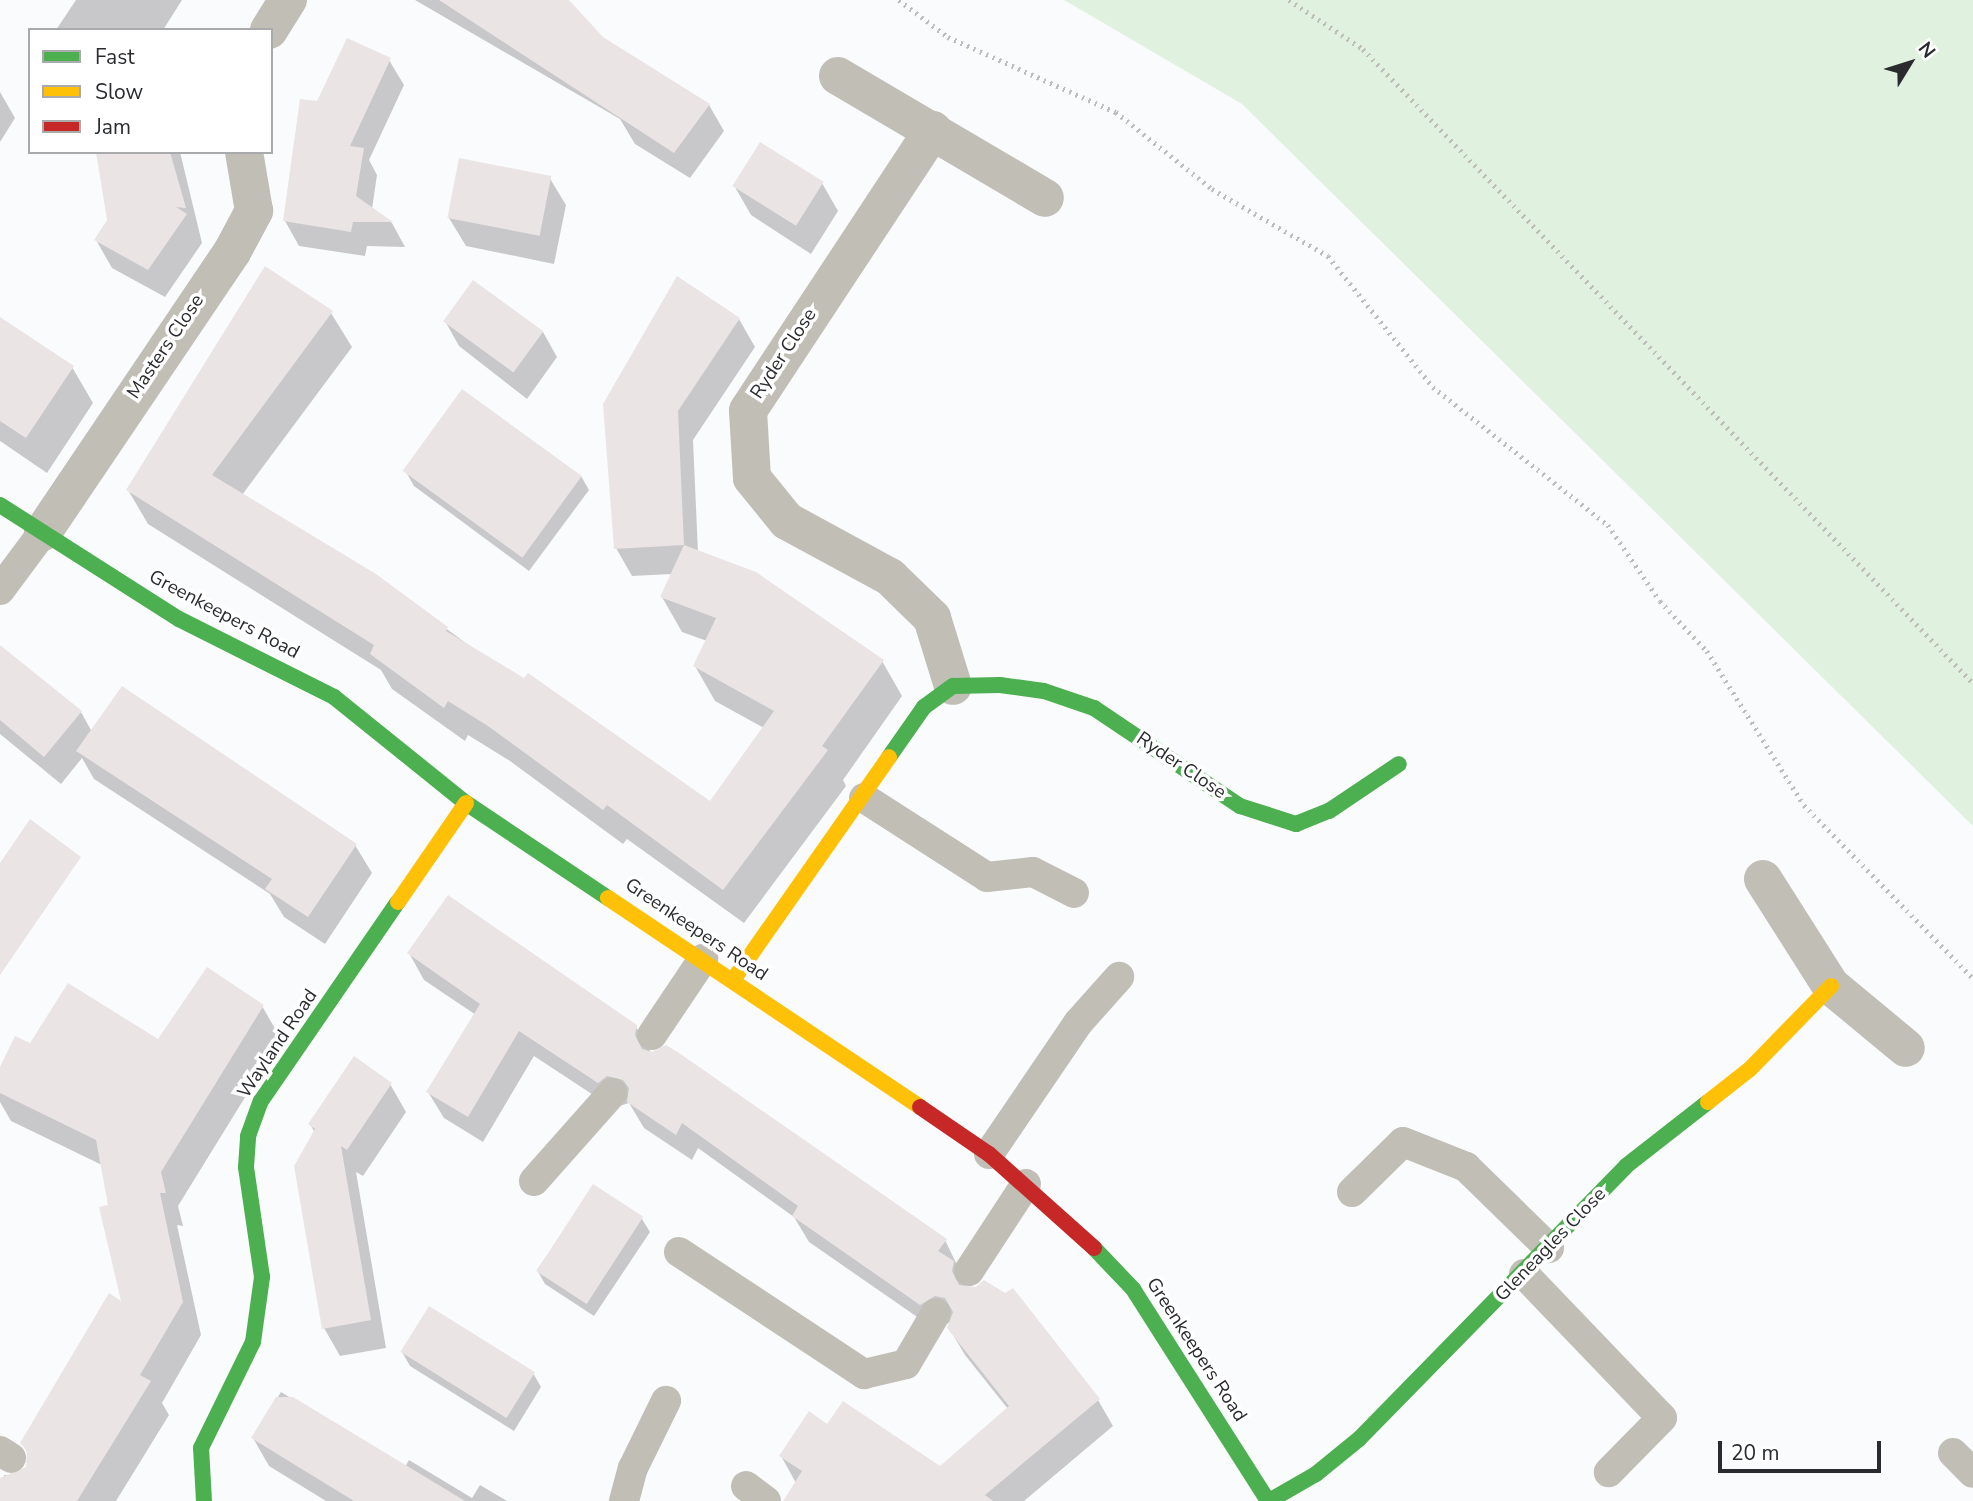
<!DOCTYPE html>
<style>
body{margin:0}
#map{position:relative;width:1973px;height:1501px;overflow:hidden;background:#fafbfd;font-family:"Nunito Sans",sans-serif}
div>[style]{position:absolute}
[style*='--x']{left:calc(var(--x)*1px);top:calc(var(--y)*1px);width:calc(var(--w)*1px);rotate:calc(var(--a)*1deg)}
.green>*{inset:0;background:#e0f1df}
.shadow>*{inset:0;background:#0003}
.building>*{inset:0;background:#ebe4e4;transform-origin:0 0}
.path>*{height:4.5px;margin-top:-2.25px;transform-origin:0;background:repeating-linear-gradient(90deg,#bebdba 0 2px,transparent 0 7px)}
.lane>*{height:30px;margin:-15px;padding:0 15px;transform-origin:15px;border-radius:15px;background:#c1beb6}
.street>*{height:38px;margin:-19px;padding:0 19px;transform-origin:19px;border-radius:19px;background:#c1beb6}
.fast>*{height:16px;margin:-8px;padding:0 8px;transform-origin:8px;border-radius:8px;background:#4caf50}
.slow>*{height:16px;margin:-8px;padding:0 8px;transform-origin:8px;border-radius:8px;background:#ffc107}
.jam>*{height:16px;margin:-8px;padding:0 8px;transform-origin:8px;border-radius:8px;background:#c62828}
span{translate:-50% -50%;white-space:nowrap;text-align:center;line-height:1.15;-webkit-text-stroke:7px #fff;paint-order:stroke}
.street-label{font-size:19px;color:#292b2e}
.legend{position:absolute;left:28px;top:28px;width:245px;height:126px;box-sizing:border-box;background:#fff;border:2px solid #a9aaab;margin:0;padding:9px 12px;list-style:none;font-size:21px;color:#292b2e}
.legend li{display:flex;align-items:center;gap:14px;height:35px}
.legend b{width:35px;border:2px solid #a9aaab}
.north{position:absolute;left:1875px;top:28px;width:70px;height:70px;-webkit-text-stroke:5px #fff;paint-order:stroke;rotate:52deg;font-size:19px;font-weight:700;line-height:28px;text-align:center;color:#292b2e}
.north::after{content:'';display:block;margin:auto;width:24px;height:32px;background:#292b2e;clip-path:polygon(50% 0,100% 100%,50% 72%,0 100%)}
.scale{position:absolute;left:1718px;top:1441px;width:163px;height:32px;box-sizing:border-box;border:4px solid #292b2e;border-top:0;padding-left:9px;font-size:21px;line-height:24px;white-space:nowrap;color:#292b2e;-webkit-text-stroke:5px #fff;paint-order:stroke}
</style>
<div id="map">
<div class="green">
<div style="clip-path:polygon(1064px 0,1973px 0,1973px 826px,1242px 104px)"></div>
</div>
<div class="shadow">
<div style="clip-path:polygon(76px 0,182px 0,163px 30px,56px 30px)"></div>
<div style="clip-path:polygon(415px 0,567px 0,602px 38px,709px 105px,724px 131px,690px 178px,635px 144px,620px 119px)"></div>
<div style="clip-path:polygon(389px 60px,404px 85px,369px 160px,377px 175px,372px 209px,392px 223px,405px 247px,367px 246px,365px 256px,299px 246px,285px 221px,319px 103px)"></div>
<div style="clip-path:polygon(0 92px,15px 118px,0 142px)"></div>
<div style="clip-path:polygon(111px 152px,180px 152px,202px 243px,165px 297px,112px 268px,96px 240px,109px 220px)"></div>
<div style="clip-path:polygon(549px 177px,566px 205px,554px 264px,466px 246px,449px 218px)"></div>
<div style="clip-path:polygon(822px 183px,838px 211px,811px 254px,751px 215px,735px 187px)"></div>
<div style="clip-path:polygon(331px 313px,352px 347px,242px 495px,375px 576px,482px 655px,710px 803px,764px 728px,715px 701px,695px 666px,707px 641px,682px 632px,662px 597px,672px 574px,632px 576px,616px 548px,605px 404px,739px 319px,755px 347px,693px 440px,698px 552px,882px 661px,902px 696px,843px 780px,846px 786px,744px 923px,627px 839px,623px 844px,510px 761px,468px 735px,465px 741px,392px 689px,381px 670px,148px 524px,128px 490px)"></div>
<div style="clip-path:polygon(0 319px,72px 367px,93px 403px,47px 473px,0 441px)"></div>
<div style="clip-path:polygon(445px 321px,543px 332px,557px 357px,527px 399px,459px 346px)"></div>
<div style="clip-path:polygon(406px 472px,581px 476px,589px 490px,529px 571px,414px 486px)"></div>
<div style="clip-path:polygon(0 646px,81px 712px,92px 732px,355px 845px,372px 873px,325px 944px,284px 917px,270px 894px,94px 779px,82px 758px,61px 784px,0 734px)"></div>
<div style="clip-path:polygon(409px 953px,636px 1027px,652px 1054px,945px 1240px,968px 1288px,1098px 1400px,1113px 1426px,1024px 1501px,797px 1501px,796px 1483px,781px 1456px,828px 1426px,940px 1468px,1008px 1409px,965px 1355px,949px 1328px,952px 1321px,936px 1330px,809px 1242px,794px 1217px,698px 1148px,692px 1160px,644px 1128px,629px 1103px,613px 1108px,534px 1056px,483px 1142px,444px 1118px,428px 1092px,476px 1015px,424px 980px)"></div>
<div style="clip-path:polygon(262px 1006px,281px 1039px,178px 1206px,183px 1226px,177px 1225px,201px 1335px,162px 1403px,169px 1415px,116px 1501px,0 1501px,4px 1475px,19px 1476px,27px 1469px,30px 1458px,22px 1442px,124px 1304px,102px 1165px,11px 1121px,0 1102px,0 1071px,31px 1045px,159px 1042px)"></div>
<div style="clip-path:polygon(390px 1084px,406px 1112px,363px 1176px,356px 1172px,386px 1348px,340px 1356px,324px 1328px,315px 1133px,310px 1124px)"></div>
<div style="clip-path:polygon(594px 1187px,642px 1219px,650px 1232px,594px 1316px,545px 1284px,537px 1270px)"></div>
<div style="clip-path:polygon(402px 1352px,533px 1373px,541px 1387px,514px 1431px,410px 1366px)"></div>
<div style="clip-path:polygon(281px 1392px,405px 1467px,409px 1460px,472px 1498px,480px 1485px,507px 1501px,326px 1501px,269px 1466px,253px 1438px)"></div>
</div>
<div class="building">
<div style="clip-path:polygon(439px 0,569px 0,603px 37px,710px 104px,674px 153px)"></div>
<div style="clip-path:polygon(347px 38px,391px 58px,350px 146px,364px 148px,356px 196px,393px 222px,353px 222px,351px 232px,283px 221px,300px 99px,317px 101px)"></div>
<div style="left:760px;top:142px;width:75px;height:52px;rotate:32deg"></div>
<div style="clip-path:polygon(96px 152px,170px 152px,186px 208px,176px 207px,187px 214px,148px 270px,94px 240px,107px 220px)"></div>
<div style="left:459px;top:158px;width:94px;height:61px;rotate:11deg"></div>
<div style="clip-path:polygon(265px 266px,333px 311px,212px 475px,376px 574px,448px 627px,446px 631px,524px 678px,528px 673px,710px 801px,774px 711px,693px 666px,716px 618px,660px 597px,684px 545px,756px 572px,884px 660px,822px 746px,828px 750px,723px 890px,607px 805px,603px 810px,488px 726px,448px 701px,444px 708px,370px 654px,374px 645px,126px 490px)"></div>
<div style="clip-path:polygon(677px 276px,740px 318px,678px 411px,684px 545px,614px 549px,603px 404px)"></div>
<div style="left:473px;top:280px;width:87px;height:51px;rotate:36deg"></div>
<div style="clip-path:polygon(0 317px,74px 366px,26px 438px,0 421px)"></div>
<div style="left:462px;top:389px;width:148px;height:101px;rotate:36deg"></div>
<div style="clip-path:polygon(0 645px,82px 711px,44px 757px,0 720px)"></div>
<div style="clip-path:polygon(122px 686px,357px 844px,308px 917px,265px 889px,272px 879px,76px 751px)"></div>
<div style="clip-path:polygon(30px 819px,81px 857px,0 975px,0 863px)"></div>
<div style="clip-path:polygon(448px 895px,637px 1025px,635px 1035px,642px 1049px,652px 1052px,666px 1045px,679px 1053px,947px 1239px,938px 1251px,954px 1261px,952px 1271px,959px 1285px,976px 1287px,984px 1280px,1005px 1293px,1013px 1288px,1100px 1399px,985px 1495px,993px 1501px,783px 1501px,802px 1471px,779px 1456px,809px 1411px,827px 1424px,843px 1401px,940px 1466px,1009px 1406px,947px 1328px,953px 1312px,945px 1298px,935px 1296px,920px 1305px,792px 1216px,798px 1206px,682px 1123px,676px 1135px,627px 1102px,629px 1088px,623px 1080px,607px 1076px,598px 1083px,519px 1031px,468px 1117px,426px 1092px,480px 1004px,407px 953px)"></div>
<div style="clip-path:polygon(207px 967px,264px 1005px,161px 1172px,166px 1193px,160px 1193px,183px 1302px,140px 1375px,151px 1381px,77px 1501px,0 1501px,0 1478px,26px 1467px,27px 1451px,20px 1443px,109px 1293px,121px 1301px,99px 1207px,108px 1205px,96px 1140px,0 1093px,0 1067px,15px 1036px,30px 1043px,68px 983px,158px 1039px)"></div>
<div style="clip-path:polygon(354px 1056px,392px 1083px,347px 1150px,341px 1146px,371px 1320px,322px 1329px,294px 1166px,315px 1129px,308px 1124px)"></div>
<div style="left:593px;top:1184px;width:60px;height:104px;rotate:33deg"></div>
<div style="left:429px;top:1306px;width:125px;height:54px;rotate:32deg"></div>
<div style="clip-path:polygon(276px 1397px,293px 1397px,465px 1501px,354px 1501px,251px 1438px)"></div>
</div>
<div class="path">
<div style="--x:899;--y:0;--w:61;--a:37.1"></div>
<div style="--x:948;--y:37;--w:184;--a:24.1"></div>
<div style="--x:1116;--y:112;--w:123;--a:38.7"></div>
<div style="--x:1212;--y:189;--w:134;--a:30"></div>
<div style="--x:1328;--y:256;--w:168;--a:51.3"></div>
<div style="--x:1433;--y:387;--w:223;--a:38.3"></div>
<div style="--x:1608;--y:525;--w:92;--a:55.6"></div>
<div style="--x:1660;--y:601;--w:69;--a:46.8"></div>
<div style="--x:1707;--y:651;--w:182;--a:57.8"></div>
<div style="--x:1804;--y:805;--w:242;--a:45.7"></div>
<div style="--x:1289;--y:0;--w:89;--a:33.5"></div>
<div style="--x:1363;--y:49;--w:880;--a:46.11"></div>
</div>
<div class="lane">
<div style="--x:0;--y:590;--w:72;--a:-53.4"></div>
<div style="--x:864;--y:798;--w:146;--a:32.7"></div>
<div style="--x:987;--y:877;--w:46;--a:-6.2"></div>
<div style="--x:1033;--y:872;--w:46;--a:27.1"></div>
<div style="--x:652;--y:1035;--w:92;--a:-56.1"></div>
<div style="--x:989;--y:1154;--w:158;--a:-55.8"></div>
<div style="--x:1078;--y:1023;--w:62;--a:-48.3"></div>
<div style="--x:534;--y:1181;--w:118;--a:-48.4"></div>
<div style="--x:1352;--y:1192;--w:71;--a:-44.4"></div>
<div style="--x:1403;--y:1142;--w:68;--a:21.6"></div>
<div style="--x:1466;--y:1167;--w:116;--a:44.3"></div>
<div style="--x:679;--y:1252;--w:222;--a:33.4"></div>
<div style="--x:864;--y:1374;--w:43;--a:-13.4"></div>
<div style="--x:906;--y:1364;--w:59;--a:-59.5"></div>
<div style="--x:969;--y:1271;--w:104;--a:-56.8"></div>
<div style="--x:1524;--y:1274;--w:199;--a:46.2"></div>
<div style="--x:1662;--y:1418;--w:76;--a:134.5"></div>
<div style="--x:0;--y:1451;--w:13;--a:32"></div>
<div style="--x:1953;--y:1453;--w:28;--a:45"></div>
<div style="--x:746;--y:1486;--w:25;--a:37"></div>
<div style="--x:624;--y:1501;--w:34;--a:-75"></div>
<div style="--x:633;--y:1468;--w:75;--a:-63.8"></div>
</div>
<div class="street">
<div style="--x:269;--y:30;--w:36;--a:-58"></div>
<div style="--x:838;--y:76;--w:240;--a:30.5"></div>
<div style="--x:933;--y:130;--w:336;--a:123.4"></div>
<div style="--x:748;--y:411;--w:67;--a:86.6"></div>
<div style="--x:752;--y:478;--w:55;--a:50.9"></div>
<div style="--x:787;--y:521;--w:117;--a:28.5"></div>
<div style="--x:890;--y:577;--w:59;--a:44.3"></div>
<div style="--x:932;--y:618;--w:71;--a:72.8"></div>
<div style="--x:43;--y:532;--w:338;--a:-56"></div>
<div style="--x:232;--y:252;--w:47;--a:-61.8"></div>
<div style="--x:254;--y:211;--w:60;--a:-99.6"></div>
<div style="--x:1763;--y:879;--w:127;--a:57.6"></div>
<div style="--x:1831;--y:986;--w:97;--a:39.6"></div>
</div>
<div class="fast">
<div style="--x:0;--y:505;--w:212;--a:32.5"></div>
<div style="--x:179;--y:619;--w:174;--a:26.7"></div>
<div style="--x:334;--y:697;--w:169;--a:38.8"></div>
<div style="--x:466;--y:803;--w:171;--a:33.8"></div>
<div style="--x:889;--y:757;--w:61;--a:-55"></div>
<div style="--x:924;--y:707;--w:36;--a:-36"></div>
<div style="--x:953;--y:686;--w:47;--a:-1.2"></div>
<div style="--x:1000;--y:685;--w:44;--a:7.8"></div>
<div style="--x:1044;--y:691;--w:53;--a:18.8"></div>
<div style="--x:1094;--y:708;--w:176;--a:33.9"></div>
<div style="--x:1240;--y:806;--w:59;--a:17.8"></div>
<div style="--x:1296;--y:824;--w:35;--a:-22"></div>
<div style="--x:1329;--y:811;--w:84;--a:-33.9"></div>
<div style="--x:1094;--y:1248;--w:57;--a:46.4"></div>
<div style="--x:1133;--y:1289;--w:251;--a:57.5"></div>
<div style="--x:204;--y:1501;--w:53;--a:-93.2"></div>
<div style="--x:201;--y:1448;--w:118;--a:-63.9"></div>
<div style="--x:253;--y:1342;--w:66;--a:-82.1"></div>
<div style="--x:262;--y:1277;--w:111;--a:-98.3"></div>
<div style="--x:246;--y:1167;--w:31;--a:-86"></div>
<div style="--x:248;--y:1136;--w:37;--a:-70"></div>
<div style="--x:261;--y:1101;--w:242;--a:-55.5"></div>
<div style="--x:1269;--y:1501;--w:54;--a:-29.9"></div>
<div style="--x:1316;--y:1474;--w:55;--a:-39.1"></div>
<div style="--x:1359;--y:1439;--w:382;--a:-45.6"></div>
<div style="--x:1626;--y:1166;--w:104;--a:-38"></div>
</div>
<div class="slow">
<div style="--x:608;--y:898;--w:376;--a:33.8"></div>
<div style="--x:398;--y:902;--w:120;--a:-55.5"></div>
<div style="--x:733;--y:980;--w:272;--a:-55"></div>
<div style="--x:1708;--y:1102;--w:53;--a:-38.2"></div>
<div style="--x:1750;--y:1069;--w:116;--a:-45.7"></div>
</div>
<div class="jam">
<div style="--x:920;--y:1107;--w:83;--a:34.3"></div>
<div style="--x:989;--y:1154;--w:141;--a:41.8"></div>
</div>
<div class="street-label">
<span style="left:166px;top:347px;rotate:-56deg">Masters Close</span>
<span style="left:784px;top:354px;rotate:-57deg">Ryder Close</span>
<span style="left:224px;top:615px;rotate:28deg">Greenkeepers Road</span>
<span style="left:1181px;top:766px;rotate:34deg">Ryder Close</span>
<span style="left:696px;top:930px;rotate:34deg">Greenkeepers Road</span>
<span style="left:278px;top:1044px;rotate:-56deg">Wayland Road</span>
<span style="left:1551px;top:1245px;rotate:-46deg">Gleneagles Close</span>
<span style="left:1196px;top:1350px;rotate:57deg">Greenkeepers Road</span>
</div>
<ul class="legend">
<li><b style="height:9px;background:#4caf50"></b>Fast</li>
<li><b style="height:9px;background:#ffc107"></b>Slow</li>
<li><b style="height:9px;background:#c62828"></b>Jam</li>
</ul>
<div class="north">N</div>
<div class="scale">20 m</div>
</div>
